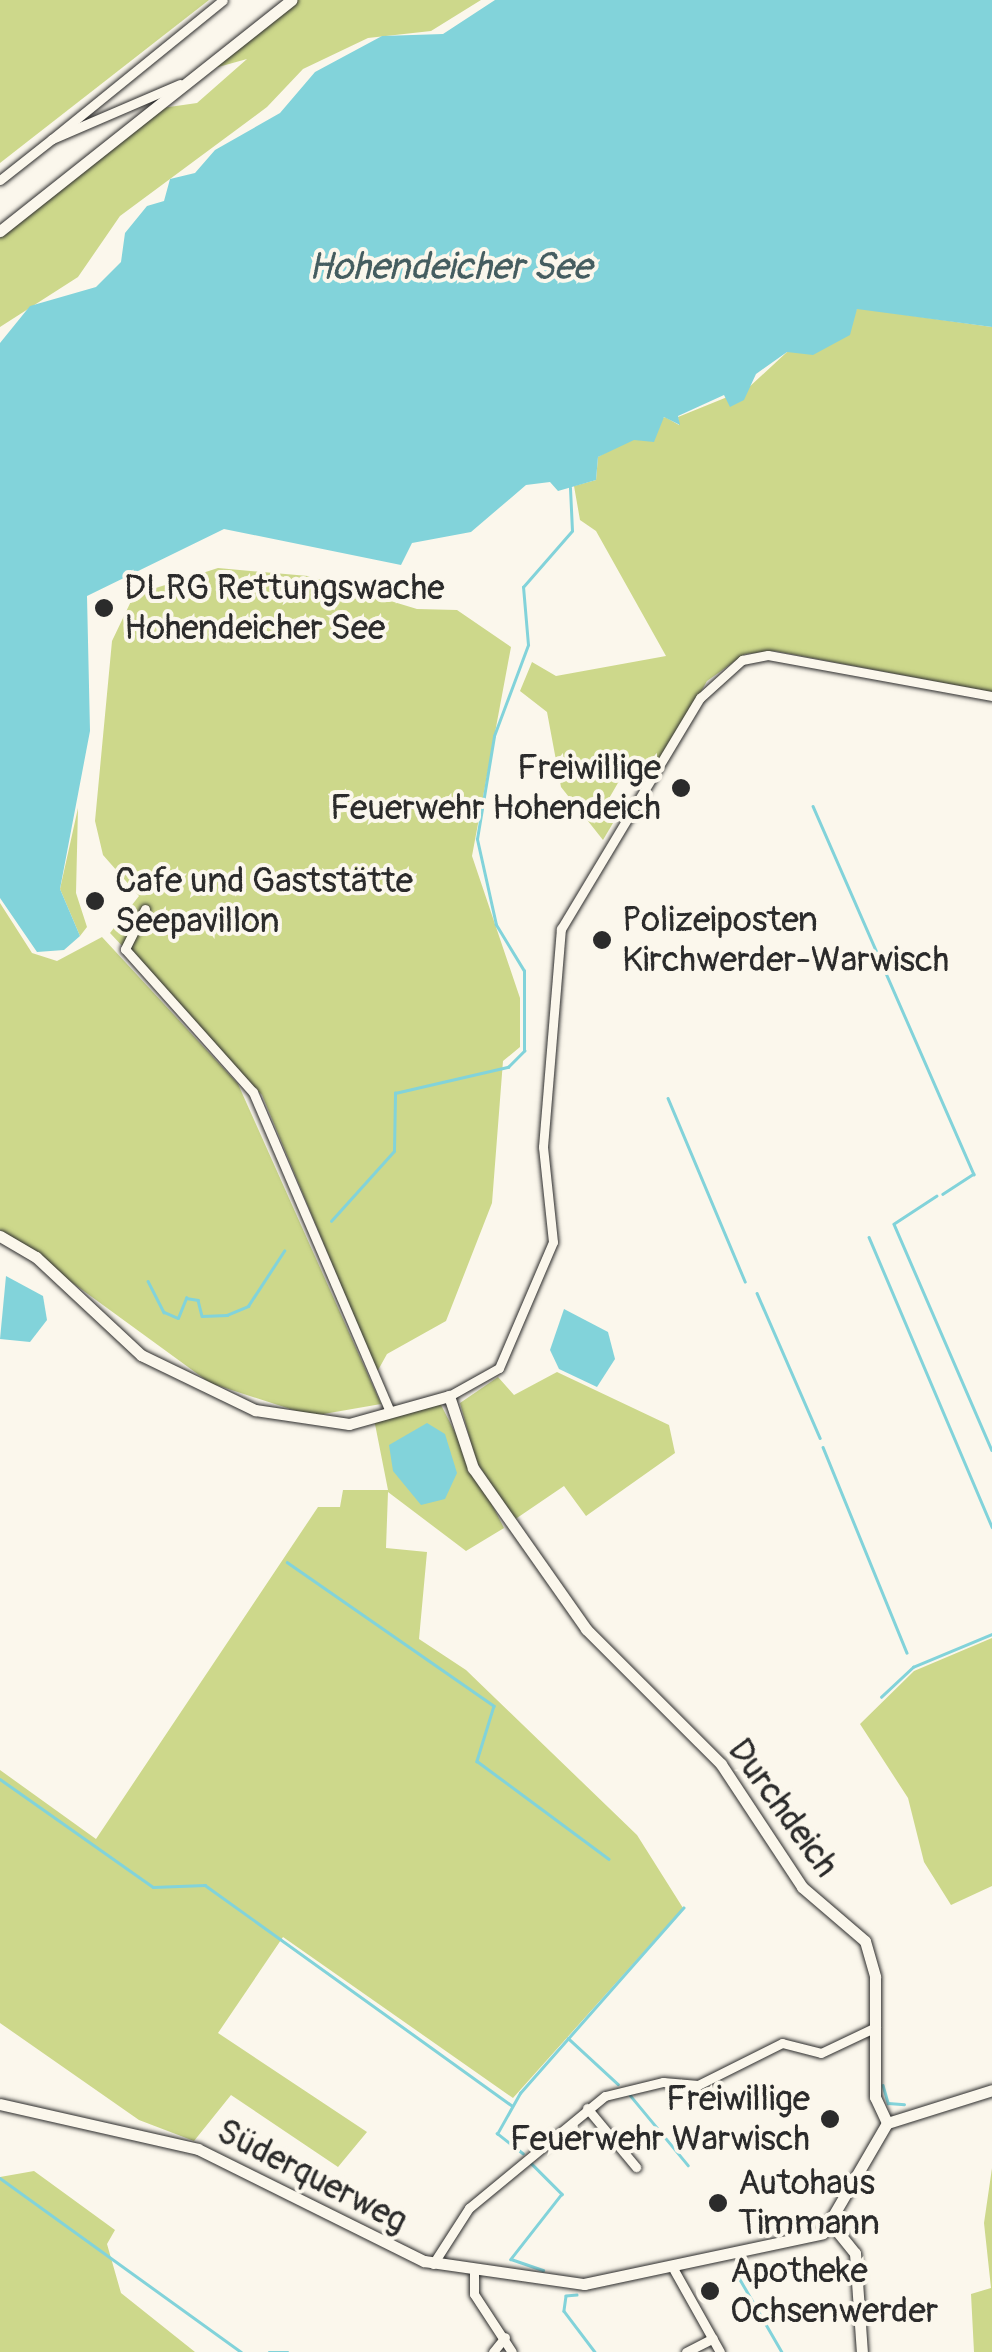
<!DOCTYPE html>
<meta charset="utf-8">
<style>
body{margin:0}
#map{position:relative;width:992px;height:2352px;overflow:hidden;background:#fbf7ec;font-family:Pangolin,sans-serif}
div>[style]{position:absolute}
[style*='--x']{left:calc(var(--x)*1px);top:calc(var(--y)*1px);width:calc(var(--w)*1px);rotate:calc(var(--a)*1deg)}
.green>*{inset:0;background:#cdd88b}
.water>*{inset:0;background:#82d3da}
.stream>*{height:2.5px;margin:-1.25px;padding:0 1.25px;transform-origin:1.25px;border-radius:1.25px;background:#82d3da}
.roads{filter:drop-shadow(0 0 2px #2b2b2b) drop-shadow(0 0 2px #2b2b2b)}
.minor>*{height:9px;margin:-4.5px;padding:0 4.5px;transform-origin:4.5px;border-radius:4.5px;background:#fbf7ec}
.tertiary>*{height:11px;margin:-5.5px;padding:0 5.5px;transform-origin:5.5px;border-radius:5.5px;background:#fbf7ec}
.dots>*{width:28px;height:28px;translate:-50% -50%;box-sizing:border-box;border:5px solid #fbf7ec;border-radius:50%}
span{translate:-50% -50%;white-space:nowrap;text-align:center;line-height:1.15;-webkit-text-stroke:8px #fbf7ec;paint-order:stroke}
.poi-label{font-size:35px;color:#2b2b2b}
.left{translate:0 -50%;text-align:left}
.right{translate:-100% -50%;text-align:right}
.street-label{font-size:35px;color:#2b2b2b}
.water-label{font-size:38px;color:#455d60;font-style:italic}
</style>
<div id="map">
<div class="green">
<div style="clip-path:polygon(0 0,209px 0,0 163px)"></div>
<div style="clip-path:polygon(297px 0,481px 0,431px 31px,368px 38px,303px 69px,267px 107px,120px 216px,78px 277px,0 327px,0 238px,162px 108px,197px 103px,247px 59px,211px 69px)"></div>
<div style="clip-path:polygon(857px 308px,992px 327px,992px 692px,775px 651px,745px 654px,707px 681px,650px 782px,626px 769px,600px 814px,613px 823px,603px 840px,561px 787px,547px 712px,520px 691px,532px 662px,556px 676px,666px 656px,596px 531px,580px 520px,574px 486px,596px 480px,598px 457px,665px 417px,679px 425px,678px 417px,747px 389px,787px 352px,849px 329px)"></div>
<div style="clip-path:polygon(218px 568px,308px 576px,417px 609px,457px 610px,511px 647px,472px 856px,520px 998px,520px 1047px,503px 1061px,492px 1203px,446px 1321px,387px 1354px,377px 1372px,262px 1095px,110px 933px,139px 896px,103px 855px,95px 821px,112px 641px,134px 595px)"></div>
<div style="clip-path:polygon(78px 808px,76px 893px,87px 927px,80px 936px,60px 889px)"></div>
<div style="clip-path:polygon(0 903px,32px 953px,57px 961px,102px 937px,238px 1084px,381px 1404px,312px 1416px,210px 1383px,0 1230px)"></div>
<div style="clip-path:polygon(557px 1372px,669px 1425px,675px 1453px,586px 1516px,564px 1486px,514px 1520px,476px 1461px,460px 1403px,498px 1377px,514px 1395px)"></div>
<div style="clip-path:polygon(440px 1403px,504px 1528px,466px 1551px,388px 1492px,386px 1548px,427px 1552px,419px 1639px,466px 1670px,637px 1835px,683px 1908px,513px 2098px,283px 1937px,218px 2033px,367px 2132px,338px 2167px,231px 2095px,194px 2141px,139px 2120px,0 2023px,0 1770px,96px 1839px,318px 1507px,340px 1507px,343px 1490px,388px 1490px,374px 1419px)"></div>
<div style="clip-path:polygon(992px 1638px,992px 1886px,951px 1905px,924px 1862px,908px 1798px,860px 1724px,914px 1671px)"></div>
<div style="clip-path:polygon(992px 2168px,992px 2352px,974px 2352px,971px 2294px,991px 2288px,984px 2223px)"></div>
<div style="clip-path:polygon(34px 2171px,115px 2230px,107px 2244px,121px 2293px,195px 2352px,0 2352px,0 2177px)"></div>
</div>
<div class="water">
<div style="clip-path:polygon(495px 0,992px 0,992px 327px,857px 309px,850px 335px,813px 355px,787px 352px,756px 374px,744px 400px,730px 407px,724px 395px,678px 416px,680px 425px,664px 417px,654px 442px,634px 440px,598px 457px,596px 480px,558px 491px,550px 482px,526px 485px,471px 532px,412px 543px,401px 565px,224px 529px,87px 596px,90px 731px,60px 889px,80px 936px,64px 950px,37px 952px,0 898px,0 343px,30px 306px,96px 287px,121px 262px,125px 233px,147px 206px,164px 201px,170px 179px,195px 173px,215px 150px,280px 113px,315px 72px,382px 36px,443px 34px)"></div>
<div style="clip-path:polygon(6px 1276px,43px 1296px,47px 1320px,30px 1342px,0 1339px)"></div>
<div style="clip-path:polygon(564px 1309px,608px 1332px,615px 1359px,597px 1387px,559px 1369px,550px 1350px)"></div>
<div style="clip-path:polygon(427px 1423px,445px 1434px,457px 1473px,445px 1499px,421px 1505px,393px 1471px,389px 1445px)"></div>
</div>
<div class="stream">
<div style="--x:813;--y:806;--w:402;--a:66.4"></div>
<div style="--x:974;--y:1174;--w:37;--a:147"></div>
<div style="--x:668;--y:1098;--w:199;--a:67.2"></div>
<div style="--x:937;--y:1196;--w:51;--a:146.9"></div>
<div style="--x:894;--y:1224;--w:246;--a:66.6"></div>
<div style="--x:331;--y:1221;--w:94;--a:-48"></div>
<div style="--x:394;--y:1151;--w:58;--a:-89"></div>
<div style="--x:395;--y:1093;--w:116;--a:-13"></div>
<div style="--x:508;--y:1067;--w:23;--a:-45"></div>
<div style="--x:524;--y:1051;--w:80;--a:-90"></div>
<div style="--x:524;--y:971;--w:54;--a:-121.3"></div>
<div style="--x:496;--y:925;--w:88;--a:-102.5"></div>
<div style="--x:477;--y:839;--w:104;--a:-80.6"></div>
<div style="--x:494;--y:736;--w:97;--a:-69.5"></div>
<div style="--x:528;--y:645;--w:58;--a:-94.9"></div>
<div style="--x:523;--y:587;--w:74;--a:-48.8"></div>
<div style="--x:572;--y:531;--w:43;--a:-92.7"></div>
<div style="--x:869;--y:1237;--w:315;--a:67"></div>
<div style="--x:148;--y:1281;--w:35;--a:63"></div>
<div style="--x:164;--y:1312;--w:15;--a:23"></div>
<div style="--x:178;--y:1318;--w:22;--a:-68"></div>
<div style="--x:186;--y:1298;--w:12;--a:9"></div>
<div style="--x:198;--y:1300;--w:16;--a:76"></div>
<div style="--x:202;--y:1316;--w:25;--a:-2"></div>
<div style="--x:227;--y:1315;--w:23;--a:-23"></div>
<div style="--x:248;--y:1306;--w:66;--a:-56.8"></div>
<div style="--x:757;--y:1293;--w:158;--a:66.5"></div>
<div style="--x:823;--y:1447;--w:222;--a:67.8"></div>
<div style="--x:287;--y:1562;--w:252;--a:34.8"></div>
<div style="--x:494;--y:1706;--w:58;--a:107.2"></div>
<div style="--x:477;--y:1761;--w:164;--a:36.6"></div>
<div style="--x:881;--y:1697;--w:44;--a:-43.2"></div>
<div style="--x:913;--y:1667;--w:86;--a:-22.7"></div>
<div style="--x:0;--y:1779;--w:187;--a:35.2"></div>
<div style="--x:153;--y:1887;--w:52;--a:-2.2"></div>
<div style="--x:205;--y:1885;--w:378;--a:35.7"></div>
<div style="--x:568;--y:2038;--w:68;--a:42.6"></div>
<div style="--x:883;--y:2085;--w:19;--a:74"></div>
<div style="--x:888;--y:2103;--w:16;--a:4"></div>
<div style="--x:630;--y:2095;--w:91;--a:50.4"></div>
<div style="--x:523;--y:2154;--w:33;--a:-142"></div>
<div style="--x:497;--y:2134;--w:47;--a:-60.7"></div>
<div style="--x:520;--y:2093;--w:247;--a:-48.6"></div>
<div style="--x:531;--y:2163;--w:44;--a:45"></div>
<div style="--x:562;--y:2194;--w:83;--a:128.1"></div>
<div style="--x:511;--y:2259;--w:34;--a:19"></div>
<div style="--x:0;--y:2178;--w:297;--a:35.8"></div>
<div style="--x:734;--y:2269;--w:96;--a:60"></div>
<div style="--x:577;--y:2295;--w:11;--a:175"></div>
<div style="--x:566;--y:2296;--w:15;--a:98"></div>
<div style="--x:564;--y:2311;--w:51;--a:52.9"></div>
<div style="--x:269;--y:2352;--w:19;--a:0"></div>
</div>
<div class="roads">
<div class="minor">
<div style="--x:52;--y:139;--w:220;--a:-39.1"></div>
<div style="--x:0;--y:180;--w:66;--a:-38.3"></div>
<div style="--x:52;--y:139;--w:139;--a:-23.3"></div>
<div style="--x:145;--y:909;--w:45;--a:116.6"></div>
<div style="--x:125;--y:949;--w:192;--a:48.2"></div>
<div style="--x:253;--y:1092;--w:345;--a:66.8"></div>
<div style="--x:449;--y:1396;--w:57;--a:-29.2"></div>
<div style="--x:499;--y:1368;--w:137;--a:-66.8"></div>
<div style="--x:553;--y:1242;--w:96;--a:-96"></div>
<div style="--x:543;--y:1147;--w:219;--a:-85.3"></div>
<div style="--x:561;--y:929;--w:270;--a:-59"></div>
<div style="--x:700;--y:698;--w:57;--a:-42.1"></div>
<div style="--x:742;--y:660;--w:26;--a:-11"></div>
<div style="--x:768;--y:655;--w:228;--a:10.4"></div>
<div style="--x:587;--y:2108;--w:77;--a:50.3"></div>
<div style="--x:433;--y:2264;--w:67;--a:-57.3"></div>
<div style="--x:469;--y:2208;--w:176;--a:-39.5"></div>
<div style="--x:605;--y:2096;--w:60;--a:-13.6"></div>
<div style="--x:663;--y:2082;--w:35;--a:5"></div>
<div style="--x:698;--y:2085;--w:94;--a:-26.6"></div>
<div style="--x:782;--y:2043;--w:40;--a:14.4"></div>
<div style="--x:821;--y:2053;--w:61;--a:-25.3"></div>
<div style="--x:674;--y:2270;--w:94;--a:60.7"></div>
<div style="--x:474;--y:2273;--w:21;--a:90"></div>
<div style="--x:474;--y:2294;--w:69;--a:56.8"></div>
<div style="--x:493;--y:2352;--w:19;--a:-51"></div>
<div style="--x:686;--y:2352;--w:30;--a:-27"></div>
</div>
<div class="tertiary">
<div style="--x:0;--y:231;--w:372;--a:-38.4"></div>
<div style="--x:0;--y:1236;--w:42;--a:30.3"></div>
<div style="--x:36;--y:1257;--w:144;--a:43"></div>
<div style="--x:141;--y:1355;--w:127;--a:25.8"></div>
<div style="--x:255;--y:1410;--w:95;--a:8.5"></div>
<div style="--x:349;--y:1424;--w:104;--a:-15.6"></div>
<div style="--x:449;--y:1396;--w:76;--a:71.6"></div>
<div style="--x:473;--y:1468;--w:197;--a:54.9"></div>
<div style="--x:586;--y:1629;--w:191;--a:45"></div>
<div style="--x:721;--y:1764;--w:147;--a:56.6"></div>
<div style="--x:802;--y:1887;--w:83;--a:40.6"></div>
<div style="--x:865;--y:1941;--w:37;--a:74"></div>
<div style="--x:875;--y:1977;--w:120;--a:90"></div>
<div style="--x:875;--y:2097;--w:29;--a:65"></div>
<div style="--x:0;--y:2104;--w:203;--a:12.8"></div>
<div style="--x:198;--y:2149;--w:252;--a:26.4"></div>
<div style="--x:424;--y:2261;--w:162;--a:8.2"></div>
<div style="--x:584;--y:2284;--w:244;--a:-12"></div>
<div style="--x:823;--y:2233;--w:127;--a:-59.8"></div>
<div style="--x:887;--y:2123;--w:110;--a:-17.4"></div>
<div style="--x:833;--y:2226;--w:35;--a:51"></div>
<div style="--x:855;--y:2253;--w:99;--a:86"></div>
</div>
</div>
<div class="dots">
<div style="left:104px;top:608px;background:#2b2b2b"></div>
<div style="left:681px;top:788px;background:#2b2b2b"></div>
<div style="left:95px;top:901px;background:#2b2b2b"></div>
<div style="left:602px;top:940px;background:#2b2b2b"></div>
<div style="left:830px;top:2119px;background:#2b2b2b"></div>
<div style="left:718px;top:2203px;background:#2b2b2b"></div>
<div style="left:710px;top:2291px;background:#2b2b2b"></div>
</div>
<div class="poi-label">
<span class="left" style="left:124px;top:608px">DLRG Rettungswache<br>Hohendeicher See</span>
<span class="right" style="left:661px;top:788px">Freiwillige<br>Feuerwehr Hohendeich</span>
<span class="left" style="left:115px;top:901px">Cafe und Gaststätte<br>Seepavillon</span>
<span class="left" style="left:622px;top:940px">Polizeiposten<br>Kirchwerder-Warwisch</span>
<span class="right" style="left:810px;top:2119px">Freiwillige<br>Feuerwehr Warwisch</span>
<span class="left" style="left:738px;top:2203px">Autohaus<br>Timmann</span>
<span class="left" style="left:730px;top:2291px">Apotheke<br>Ochsenwerder</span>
</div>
<div class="street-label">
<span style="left:783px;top:1808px;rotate:54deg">Durchdeich</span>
<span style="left:312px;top:2176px;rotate:27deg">Süderquerweg</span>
</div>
<div class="water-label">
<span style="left:450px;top:268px">Hohendeicher See</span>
</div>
</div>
